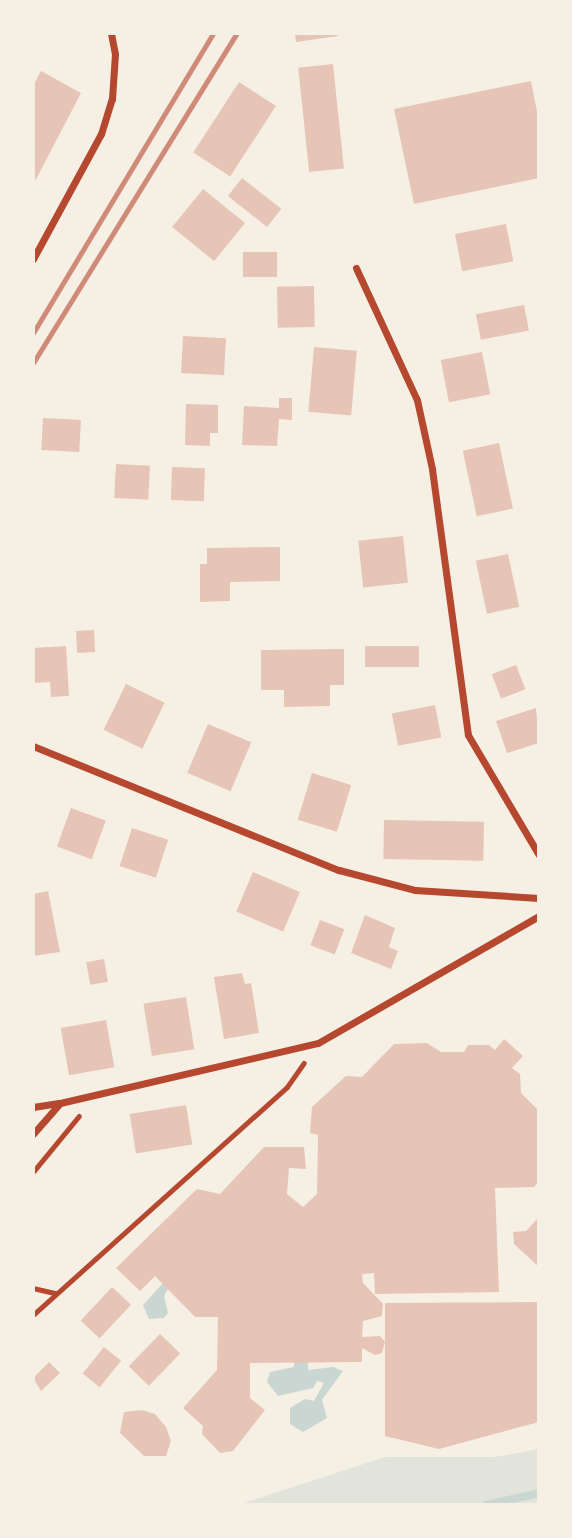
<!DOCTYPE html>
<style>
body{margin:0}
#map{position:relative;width:572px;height:1538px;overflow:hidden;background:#f6efe4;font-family:"PT Sans Narrow",sans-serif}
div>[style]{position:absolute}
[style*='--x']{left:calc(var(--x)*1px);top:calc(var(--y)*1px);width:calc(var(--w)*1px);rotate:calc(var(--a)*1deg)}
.green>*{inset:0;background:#e2e4dc}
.water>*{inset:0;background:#c9d6d2}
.stream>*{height:8px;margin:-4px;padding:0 4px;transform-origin:4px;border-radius:4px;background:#c9d6d2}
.building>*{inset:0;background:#e6c5b7;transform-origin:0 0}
.path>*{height:4.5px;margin:-2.25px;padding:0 2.25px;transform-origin:2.25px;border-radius:2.25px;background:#b5482f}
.minor>*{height:7px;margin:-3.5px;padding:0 3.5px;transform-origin:3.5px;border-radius:3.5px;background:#b5482f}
.rail>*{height:5px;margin:-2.5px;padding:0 2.5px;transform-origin:2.5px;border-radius:2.5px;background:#cf8b77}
span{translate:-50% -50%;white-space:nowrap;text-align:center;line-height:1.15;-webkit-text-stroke:6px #f6efe4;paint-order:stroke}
.frame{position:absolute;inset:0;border:35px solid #f6efe4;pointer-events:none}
</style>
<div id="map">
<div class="green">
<div style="clip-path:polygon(539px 1449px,539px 1505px,238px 1505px,385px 1457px,495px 1457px)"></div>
</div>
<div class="water">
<div style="clip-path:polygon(163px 1283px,168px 1289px,164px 1296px,168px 1313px,164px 1318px,149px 1319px,143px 1305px)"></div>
<div style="clip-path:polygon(307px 1340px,308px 1370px,333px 1367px,343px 1371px,322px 1400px,327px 1418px,303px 1432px,290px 1424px,290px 1408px,305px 1399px,314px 1401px,324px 1383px,317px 1381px,313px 1388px,278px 1396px,267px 1382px,270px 1372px,294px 1367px,295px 1341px)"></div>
</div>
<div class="stream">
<div style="--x:487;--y:1505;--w:53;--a:-13"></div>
</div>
<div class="building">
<div style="clip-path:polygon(295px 33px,337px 33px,338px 36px,296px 42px)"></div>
<div style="left:333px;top:64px;width:105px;height:35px;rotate:84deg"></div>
<div style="clip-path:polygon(41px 71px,81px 93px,33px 185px,33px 86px)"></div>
<div style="clip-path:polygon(531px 81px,539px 122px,539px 178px,414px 204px,394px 109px)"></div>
<div style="left:239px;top:82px;width:44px;height:84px;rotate:33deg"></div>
<div style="left:242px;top:178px;width:50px;height:23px;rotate:38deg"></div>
<div style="left:203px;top:189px;width:54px;height:49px;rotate:39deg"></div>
<div style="left:506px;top:224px;width:38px;height:52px;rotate:79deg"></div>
<div style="left:243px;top:252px;width:34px;height:25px"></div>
<div style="left:314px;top:286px;width:41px;height:37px;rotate:89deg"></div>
<div style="left:524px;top:305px;width:26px;height:49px;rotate:79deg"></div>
<div style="left:183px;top:336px;width:43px;height:37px;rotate:3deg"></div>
<div style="left:314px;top:347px;width:43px;height:65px;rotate:5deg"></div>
<div style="left:482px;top:352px;width:43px;height:42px;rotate:79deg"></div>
<div style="clip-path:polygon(279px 398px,292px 398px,292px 420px,279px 419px,277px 446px,242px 445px,244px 406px,279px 408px)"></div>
<div style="clip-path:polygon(186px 404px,218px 405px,218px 433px,210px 433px,210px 446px,185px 445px)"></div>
<div style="left:43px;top:418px;width:38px;height:32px;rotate:3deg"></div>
<div style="left:499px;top:443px;width:67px;height:37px;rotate:78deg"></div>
<div style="left:116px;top:464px;width:34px;height:34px;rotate:3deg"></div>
<div style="left:172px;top:467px;width:33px;height:33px;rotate:2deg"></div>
<div style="left:403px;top:536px;width:47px;height:45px;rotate:84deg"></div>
<div style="clip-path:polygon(280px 547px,280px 581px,230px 582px,230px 601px,200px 602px,200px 564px,207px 564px,207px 548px)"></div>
<div style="left:508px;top:554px;width:54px;height:33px;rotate:78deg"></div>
<div style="left:94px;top:630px;width:22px;height:18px;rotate:87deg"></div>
<div style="clip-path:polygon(66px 646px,69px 696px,51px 697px,50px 682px,33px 683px,33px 648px)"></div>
<div style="left:419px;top:646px;width:21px;height:54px;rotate:90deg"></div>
<div style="clip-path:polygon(344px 649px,344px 685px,330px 685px,330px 706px,284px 707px,284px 690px,261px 690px,261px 650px)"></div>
<div style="left:516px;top:665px;width:26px;height:26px;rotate:69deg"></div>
<div style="left:126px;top:684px;width:43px;height:51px;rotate:26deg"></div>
<div style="left:435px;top:705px;width:33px;height:44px;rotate:79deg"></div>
<div style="clip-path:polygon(536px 708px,539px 743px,507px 753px,496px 721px)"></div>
<div style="left:208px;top:724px;width:47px;height:53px;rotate:23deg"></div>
<div style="left:312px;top:773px;width:41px;height:49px;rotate:17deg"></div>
<div style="left:71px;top:808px;width:37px;height:41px;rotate:20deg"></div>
<div style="left:384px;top:820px;width:100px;height:39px;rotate:1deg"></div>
<div style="left:132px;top:828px;width:38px;height:40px;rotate:18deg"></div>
<div style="left:253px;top:872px;width:51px;height:43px;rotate:23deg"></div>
<div style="clip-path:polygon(48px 891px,60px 952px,33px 956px,33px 894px)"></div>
<div style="clip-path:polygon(365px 915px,395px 928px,389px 947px,398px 951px,391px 969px,351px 953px)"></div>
<div style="left:320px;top:920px;width:26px;height:27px;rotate:21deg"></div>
<div style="left:104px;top:959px;width:23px;height:18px;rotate:80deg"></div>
<div style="clip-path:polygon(242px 973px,245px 984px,251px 983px,259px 1033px,224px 1039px,214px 977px)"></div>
<div style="left:186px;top:997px;width:53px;height:43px;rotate:81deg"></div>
<div style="left:106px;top:1020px;width:48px;height:46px;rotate:80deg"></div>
<div style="clip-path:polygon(504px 1039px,523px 1056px,512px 1068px,520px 1074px,521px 1093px,539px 1111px,539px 1181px,534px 1187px,495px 1188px,499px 1292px,375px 1294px,374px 1273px,362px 1274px,363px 1283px,383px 1304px,382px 1316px,363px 1321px,362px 1337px,380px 1336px,385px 1342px,382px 1353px,375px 1355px,362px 1348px,362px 1362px,250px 1363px,250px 1398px,265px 1410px,233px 1451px,220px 1453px,202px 1434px,203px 1426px,183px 1408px,217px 1370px,218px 1317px,195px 1317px,155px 1276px,140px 1291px,116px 1268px,197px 1189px,220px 1194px,264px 1147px,304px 1147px,306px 1169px,289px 1168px,287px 1194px,303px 1207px,317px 1194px,318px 1135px,310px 1133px,312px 1107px,346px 1076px,362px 1077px,394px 1044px,427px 1043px,441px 1052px,464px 1052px,468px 1045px,489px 1045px,495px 1050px)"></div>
<div style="left:186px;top:1105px;width:40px;height:57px;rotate:81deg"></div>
<div style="clip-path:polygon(539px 1217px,539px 1267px,514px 1244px,513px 1232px,526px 1231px)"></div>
<div style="left:112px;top:1287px;width:26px;height:46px;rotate:43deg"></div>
<div style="clip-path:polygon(539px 1302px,539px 1422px,439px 1449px,385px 1436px,385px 1303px)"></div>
<div style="left:160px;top:1334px;width:28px;height:45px;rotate:44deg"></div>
<div style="left:104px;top:1347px;width:22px;height:34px;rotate:39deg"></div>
<div style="clip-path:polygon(49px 1362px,60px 1373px,41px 1391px,33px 1378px)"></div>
<div style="clip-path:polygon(142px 1410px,155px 1414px,166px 1427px,171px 1441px,166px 1456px,144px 1456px,120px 1433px,124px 1412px)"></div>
</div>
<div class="path">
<div style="--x:33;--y:1172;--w:72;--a:-50.6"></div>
<div style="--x:33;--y:1288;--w:23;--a:13"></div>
<div style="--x:33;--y:1315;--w:341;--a:-41.9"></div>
<div style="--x:287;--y:1087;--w:29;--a:-55"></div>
</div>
<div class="minor">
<div style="--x:33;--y:259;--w:142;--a:-61.5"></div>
<div style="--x:101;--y:134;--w:37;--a:-73"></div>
<div style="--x:112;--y:99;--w:45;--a:-86.2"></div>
<div style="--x:115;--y:54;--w:21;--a:-101"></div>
<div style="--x:356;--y:268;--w:145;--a:65.2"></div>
<div style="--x:417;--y:400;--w:71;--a:77.7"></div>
<div style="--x:432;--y:469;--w:268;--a:82.3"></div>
<div style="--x:468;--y:735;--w:139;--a:59.4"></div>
<div style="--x:33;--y:746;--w:330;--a:22.1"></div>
<div style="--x:339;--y:870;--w:79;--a:14.7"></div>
<div style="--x:415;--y:890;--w:124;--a:3.7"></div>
<div style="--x:33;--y:1107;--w:26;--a:-9"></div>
<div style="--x:33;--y:1134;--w:41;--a:-48.9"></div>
<div style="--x:60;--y:1103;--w:265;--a:-13.1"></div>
<div style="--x:318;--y:1043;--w:255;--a:-29.9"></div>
</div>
<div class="rail">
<div style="--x:33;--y:333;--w:350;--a:-59"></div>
<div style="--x:33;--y:363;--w:388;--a:-58.3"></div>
</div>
<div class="frame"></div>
</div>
